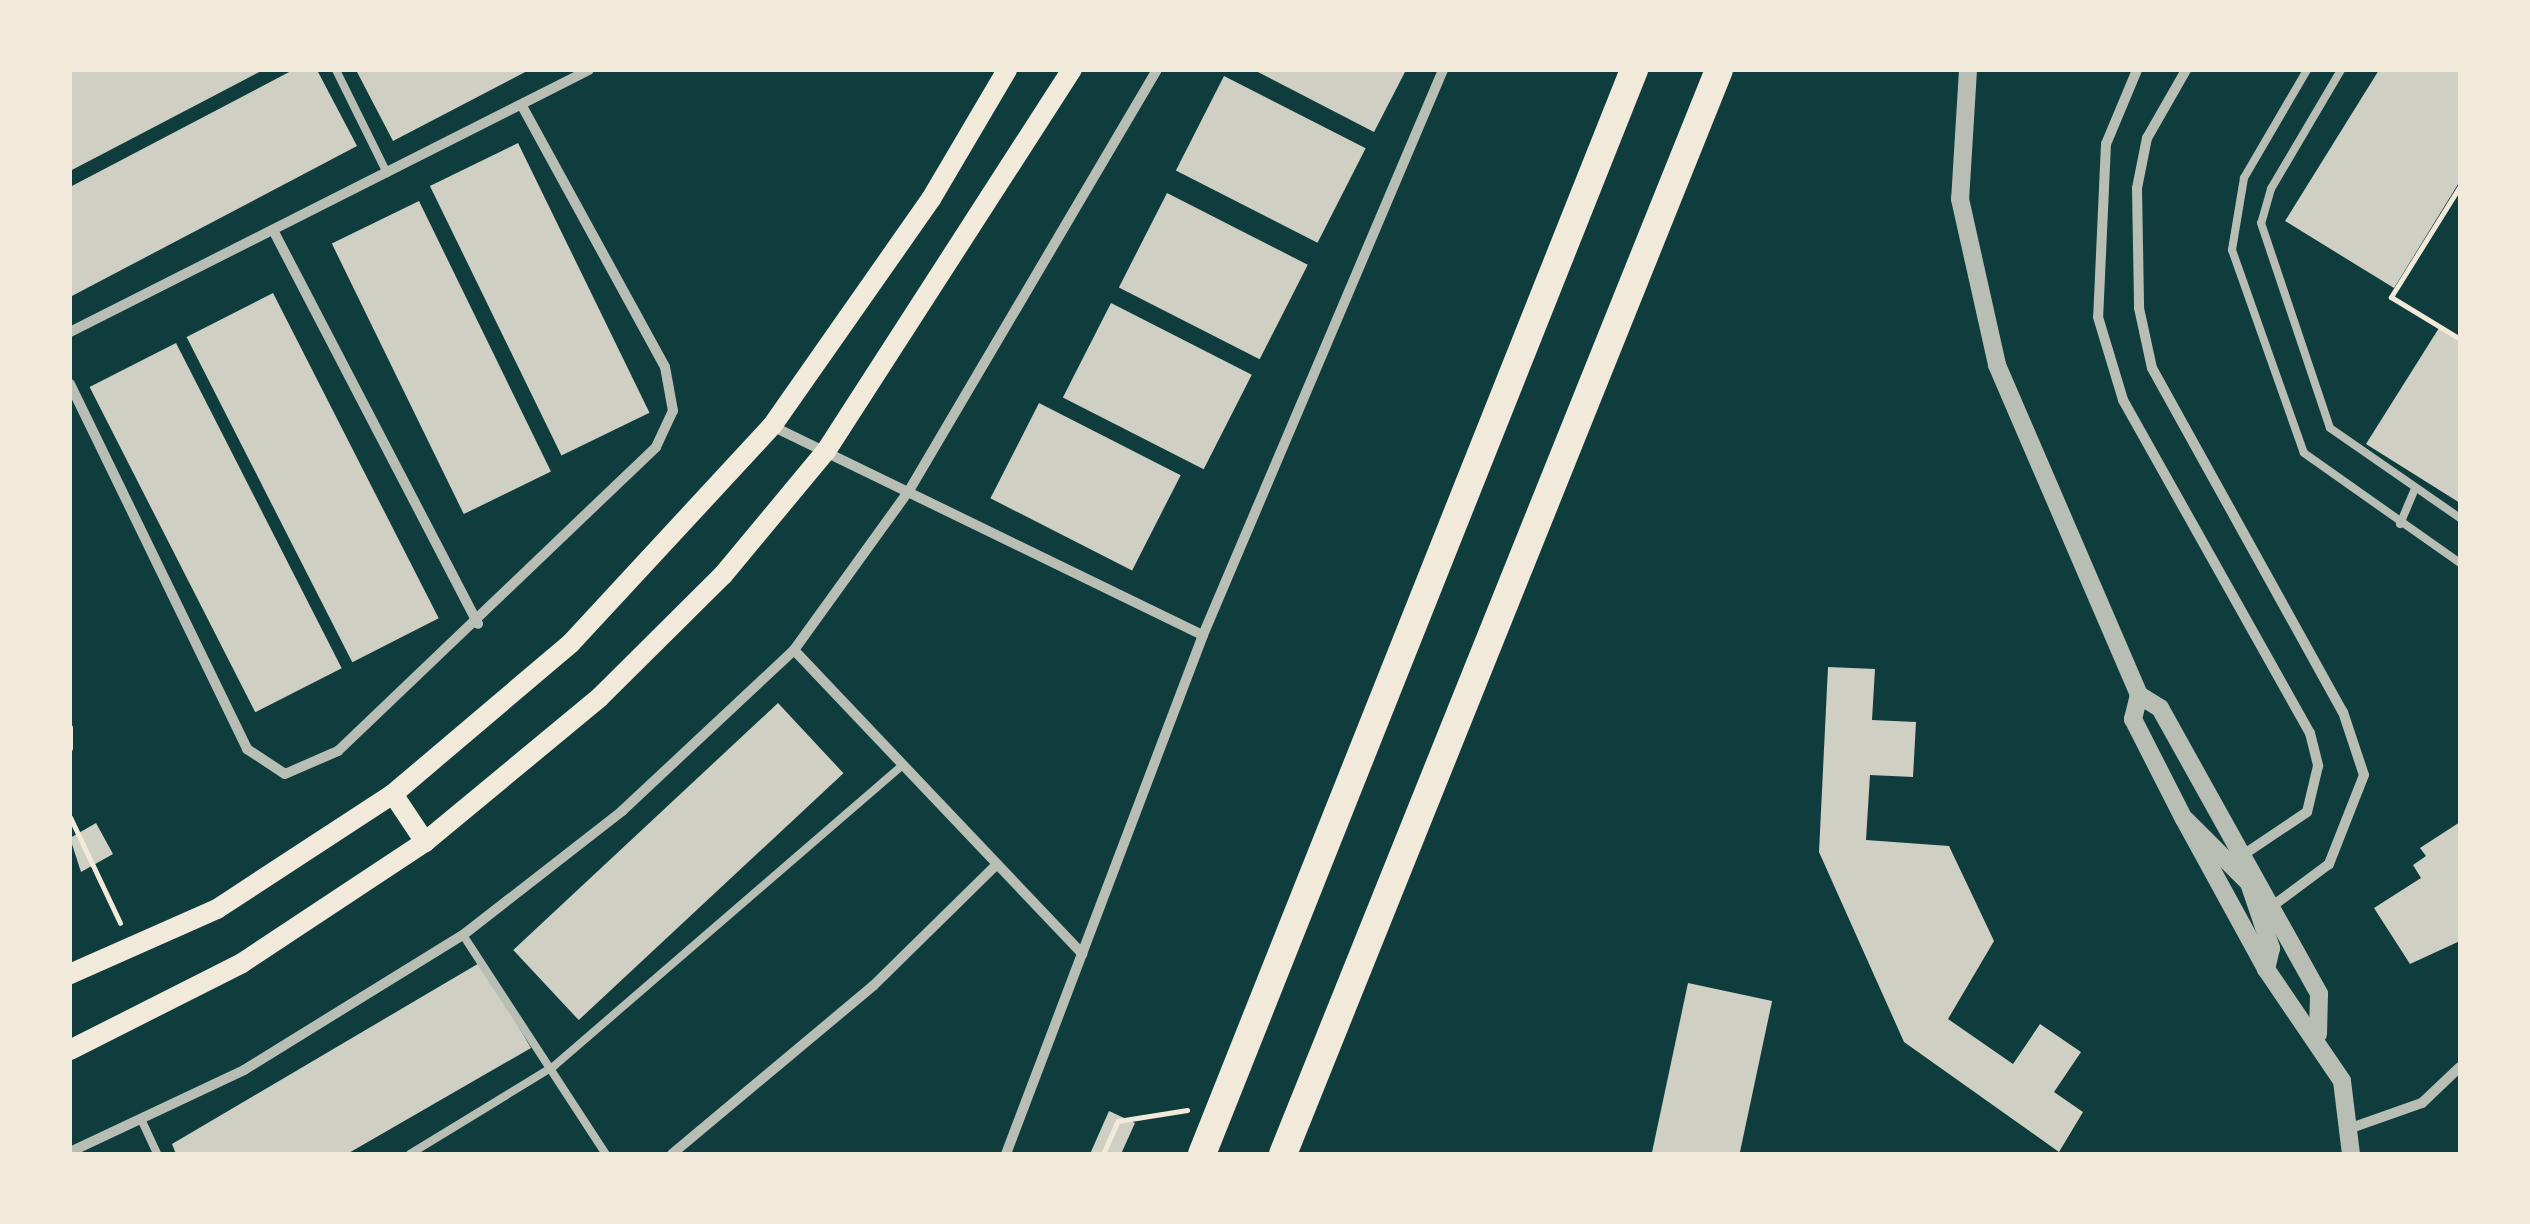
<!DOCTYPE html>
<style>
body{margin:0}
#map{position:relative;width:2530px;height:1224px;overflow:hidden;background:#0f3d3e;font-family:Cabin,sans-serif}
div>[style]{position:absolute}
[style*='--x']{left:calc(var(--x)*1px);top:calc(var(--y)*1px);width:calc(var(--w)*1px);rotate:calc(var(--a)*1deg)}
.building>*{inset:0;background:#cfcfc3;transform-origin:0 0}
.path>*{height:5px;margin:-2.5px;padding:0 2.5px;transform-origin:2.5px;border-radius:2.5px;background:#f1e9da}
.service>*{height:8px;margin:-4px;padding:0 4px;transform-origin:4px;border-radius:4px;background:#b8beb3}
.minor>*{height:10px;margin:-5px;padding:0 5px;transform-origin:5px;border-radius:5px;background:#b8beb3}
.tertiary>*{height:18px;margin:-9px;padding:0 9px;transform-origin:9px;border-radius:9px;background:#b8beb3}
.secondary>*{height:20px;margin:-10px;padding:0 10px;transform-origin:10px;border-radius:10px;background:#f1e9da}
.motorway>*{height:28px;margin:-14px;padding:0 14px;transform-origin:14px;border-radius:14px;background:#f1e9da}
span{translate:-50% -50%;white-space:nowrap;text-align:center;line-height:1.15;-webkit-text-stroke:10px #f1e9da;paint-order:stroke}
.frame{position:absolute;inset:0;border:72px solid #f1e9da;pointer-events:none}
</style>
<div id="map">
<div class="building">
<div style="clip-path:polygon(70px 70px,263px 70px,70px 171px)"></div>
<div style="clip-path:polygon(293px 70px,317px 70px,357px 146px,70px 297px,70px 187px)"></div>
<div style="clip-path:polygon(356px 70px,529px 70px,393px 141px)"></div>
<div style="clip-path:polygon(1254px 70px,1406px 70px,1374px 132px)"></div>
<div style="clip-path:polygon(2379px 70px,2460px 70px,2460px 181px,2394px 288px,2285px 221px)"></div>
<div style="left:1224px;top:76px;width:159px;height:106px;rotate:27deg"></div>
<div style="left:518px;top:143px;width:300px;height:98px;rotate:64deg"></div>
<div style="left:1167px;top:193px;width:158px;height:106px;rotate:27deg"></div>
<div style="left:419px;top:201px;width:301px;height:97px;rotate:64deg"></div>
<div style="left:273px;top:293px;width:365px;height:97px;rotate:63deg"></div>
<div style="left:1111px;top:303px;width:158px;height:106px;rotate:27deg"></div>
<div style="clip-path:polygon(2439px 328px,2460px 341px,2460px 503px,2366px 444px)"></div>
<div style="left:176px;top:343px;width:365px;height:97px;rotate:63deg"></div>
<div style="left:1039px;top:403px;width:159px;height:107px;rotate:27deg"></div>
<div style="clip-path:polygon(1828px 667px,1875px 669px,1872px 720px,1916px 722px,1913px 777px,1870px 775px,1866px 840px,1949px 846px,1994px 941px,1948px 1019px,2013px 1064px,2040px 1024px,2081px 1052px,2054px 1092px,2083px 1112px,2059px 1152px,1904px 1042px,1819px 852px)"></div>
<div style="left:778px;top:703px;width:96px;height:362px;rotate:47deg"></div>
<div style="clip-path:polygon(2460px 822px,2460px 941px,2410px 964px,2374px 908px,2421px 878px,2413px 865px,2426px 856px,2420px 848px)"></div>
<div style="clip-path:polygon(96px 823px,113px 854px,81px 872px,70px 838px)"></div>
<div style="clip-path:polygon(481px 962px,531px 1048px,347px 1154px,176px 1154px,172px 1144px)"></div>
<div style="left:1688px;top:983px;width:86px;height:175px;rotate:12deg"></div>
<div style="clip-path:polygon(1109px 1111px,1135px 1123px,1121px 1154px,1090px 1154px)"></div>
</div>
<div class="path">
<div style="--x:2460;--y:186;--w:131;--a:121.9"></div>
<div style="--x:2391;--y:297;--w:81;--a:31.3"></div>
<div style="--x:70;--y:727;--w:21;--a:90"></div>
<div style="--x:70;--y:817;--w:117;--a:64.7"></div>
<div style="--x:1103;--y:1154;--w:36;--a:-66"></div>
<div style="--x:1118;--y:1121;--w:70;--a:-9.1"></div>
</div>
<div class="service">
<div style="--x:336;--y:70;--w:115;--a:63.7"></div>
<div style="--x:2307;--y:70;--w:125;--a:120.3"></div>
<div style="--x:2244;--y:178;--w:73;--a:99.5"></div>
<div style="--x:2232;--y:250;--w:215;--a:70.5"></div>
<div style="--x:2304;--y:453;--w:191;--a:35.2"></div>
<div style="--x:2341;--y:70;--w:138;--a:120.5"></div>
<div style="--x:2271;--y:189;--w:35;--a:106"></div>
<div style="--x:2261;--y:223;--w:216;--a:71.4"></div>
<div style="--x:2330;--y:428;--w:158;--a:34.7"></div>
<div style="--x:2400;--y:524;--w:38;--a:-67"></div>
<div style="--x:463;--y:935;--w:262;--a:56.9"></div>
<div style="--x:141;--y:1119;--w:38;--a:65"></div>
<div style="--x:410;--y:1154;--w:169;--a:-31.4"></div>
<div style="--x:554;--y:1066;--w:458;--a:-40.8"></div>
</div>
<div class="minor">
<div style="--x:2137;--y:70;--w:80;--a:112.7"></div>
<div style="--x:2106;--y:144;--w:173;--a:92.6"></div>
<div style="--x:2098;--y:317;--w:87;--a:73.2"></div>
<div style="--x:2123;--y:400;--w:382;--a:60.7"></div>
<div style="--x:2310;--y:733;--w:34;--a:76"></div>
<div style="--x:2318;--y:766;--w:47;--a:103.4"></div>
<div style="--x:2307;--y:812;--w:77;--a:146.1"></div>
<div style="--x:2186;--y:70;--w:78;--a:119.8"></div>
<div style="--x:2147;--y:138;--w:51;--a:101.3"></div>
<div style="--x:2137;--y:188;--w:120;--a:89"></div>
<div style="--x:2139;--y:308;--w:61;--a:77.8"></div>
<div style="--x:2152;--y:368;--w:393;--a:61"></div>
<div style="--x:2343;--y:712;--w:66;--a:71.6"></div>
<div style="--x:2364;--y:775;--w:96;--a:111.5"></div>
<div style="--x:2329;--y:864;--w:72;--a:143.4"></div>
<div style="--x:273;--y:230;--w:444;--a:62.5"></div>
<div style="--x:70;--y:332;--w:581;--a:-26.79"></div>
<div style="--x:70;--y:384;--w:406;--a:64.1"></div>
<div style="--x:247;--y:749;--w:45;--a:33.3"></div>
<div style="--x:285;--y:774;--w:58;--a:-23.5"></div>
<div style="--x:338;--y:751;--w:440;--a:-43.7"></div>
<div style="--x:656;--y:447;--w:40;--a:-65"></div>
<div style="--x:673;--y:411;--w:45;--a:-100.3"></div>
<div style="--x:665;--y:367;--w:298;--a:-118.7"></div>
<div style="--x:772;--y:426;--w:479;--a:25.9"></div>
<div style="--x:794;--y:650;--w:419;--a:46.5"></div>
<div style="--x:2351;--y:1128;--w:75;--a:-19.4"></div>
<div style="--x:2422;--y:1103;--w:52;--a:-43.5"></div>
<div style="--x:70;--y:1152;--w:192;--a:-25.2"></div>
<div style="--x:244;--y:1070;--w:257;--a:-31.7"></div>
<div style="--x:463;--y:935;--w:202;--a:-37.9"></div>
<div style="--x:622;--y:811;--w:236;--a:-43.1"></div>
<div style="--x:794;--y:650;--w:198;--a:-54.2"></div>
<div style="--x:910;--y:489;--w:486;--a:-59.5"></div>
<div style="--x:672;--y:1154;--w:262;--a:-39.9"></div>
<div style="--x:873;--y:986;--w:173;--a:-44.5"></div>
<div style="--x:1006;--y:1154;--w:555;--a:-69.21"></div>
<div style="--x:1203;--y:635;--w:614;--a:-66.99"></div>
</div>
<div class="tertiary">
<div style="--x:1968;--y:70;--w:129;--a:93.5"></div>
<div style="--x:1960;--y:199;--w:170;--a:77.4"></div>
<div style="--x:1997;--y:365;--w:359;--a:66.7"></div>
<div style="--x:2139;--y:695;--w:25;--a:32"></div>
<div style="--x:2160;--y:708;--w:327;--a:60.9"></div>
<div style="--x:2319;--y:994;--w:40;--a:91.4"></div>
<div style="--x:2139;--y:695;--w:25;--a:104"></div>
<div style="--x:2133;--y:719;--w:112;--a:63"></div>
<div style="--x:2184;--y:819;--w:171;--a:61.3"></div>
<div style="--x:2266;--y:969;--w:135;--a:55.8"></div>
<div style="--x:2342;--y:1081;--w:74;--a:83"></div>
<div style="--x:2186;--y:820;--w:112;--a:45"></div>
<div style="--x:2248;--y:880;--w:72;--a:71.3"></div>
<div style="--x:2271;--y:948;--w:22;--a:103"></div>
</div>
<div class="secondary">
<div style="--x:393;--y:794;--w:58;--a:56.3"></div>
<div style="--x:70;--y:974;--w:161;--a:-23.9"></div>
<div style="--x:217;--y:909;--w:210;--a:-33.2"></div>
<div style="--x:393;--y:794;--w:233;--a:-40.3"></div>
<div style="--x:571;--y:643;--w:296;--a:-47.2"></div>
<div style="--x:772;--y:426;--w:277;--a:-55"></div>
<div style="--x:931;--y:199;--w:150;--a:-59.5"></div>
<div style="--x:70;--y:1050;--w:193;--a:-26.8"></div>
<div style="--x:242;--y:963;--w:219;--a:-33.5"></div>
<div style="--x:425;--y:842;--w:227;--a:-39.6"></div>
<div style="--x:600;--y:697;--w:173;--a:-44.8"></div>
<div style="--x:723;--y:575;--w:161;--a:-50.3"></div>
<div style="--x:826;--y:451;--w:454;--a:-57.2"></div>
</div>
<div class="motorway">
<div style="--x:1202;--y:1154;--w:1167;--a:-68.27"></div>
<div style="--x:1283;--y:1154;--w:1168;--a:-68.09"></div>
</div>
<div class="frame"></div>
</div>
